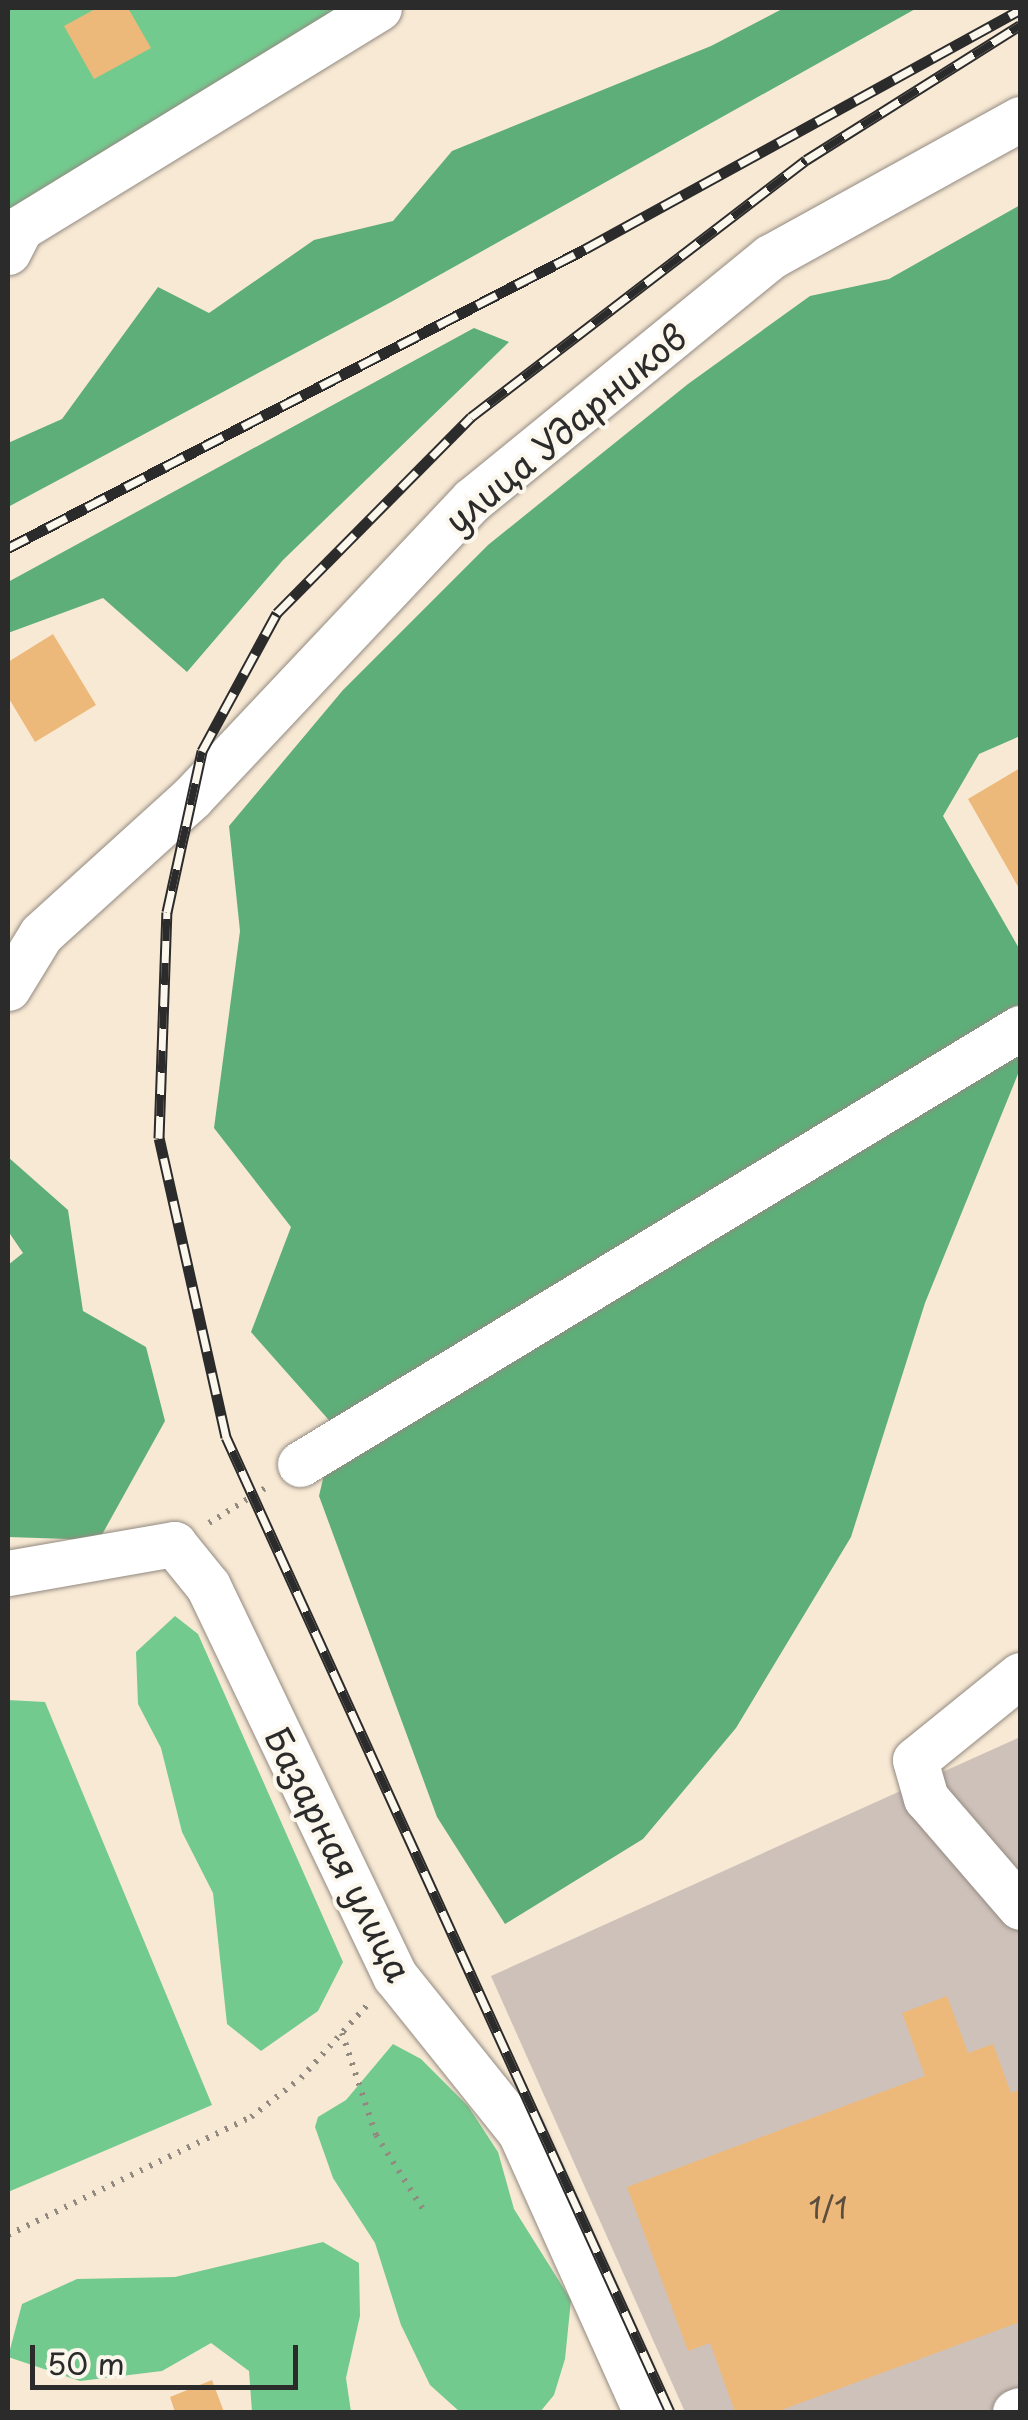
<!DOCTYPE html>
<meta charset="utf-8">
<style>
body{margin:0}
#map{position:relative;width:1028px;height:2420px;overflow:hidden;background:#f8e9d4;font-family:"Playpen Sans",sans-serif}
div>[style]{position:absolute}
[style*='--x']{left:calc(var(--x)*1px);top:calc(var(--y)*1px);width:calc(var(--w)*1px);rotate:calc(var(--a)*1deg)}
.industrial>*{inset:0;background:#cec1ba}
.green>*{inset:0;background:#73ca8e}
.forest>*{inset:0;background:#5eae79}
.building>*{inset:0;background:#edb97a}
.path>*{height:6px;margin-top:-3px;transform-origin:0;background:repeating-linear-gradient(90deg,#928a80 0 2.5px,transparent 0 10.5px)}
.roads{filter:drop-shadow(0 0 2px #928a80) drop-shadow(0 0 2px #928a80)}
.minor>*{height:45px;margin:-22.5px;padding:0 22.5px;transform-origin:22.5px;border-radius:22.5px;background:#fff}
.rail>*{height:11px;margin-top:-5.5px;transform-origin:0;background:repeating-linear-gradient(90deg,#fbf7ec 0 22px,#2b2b2b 0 44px);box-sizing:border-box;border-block:2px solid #2b2b2b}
span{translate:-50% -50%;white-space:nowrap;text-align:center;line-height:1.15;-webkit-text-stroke:8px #fbf7ec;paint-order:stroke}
.number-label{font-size:30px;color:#5c4e3f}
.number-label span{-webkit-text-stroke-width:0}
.street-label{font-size:35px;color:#2b2b2b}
.frame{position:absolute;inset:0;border:10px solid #2b2b2b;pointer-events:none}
.scale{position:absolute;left:30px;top:2345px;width:268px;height:45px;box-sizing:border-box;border:5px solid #2b2b2b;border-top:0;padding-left:12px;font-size:30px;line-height:35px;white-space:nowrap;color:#2b2b2b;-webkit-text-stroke:8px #fbf7ec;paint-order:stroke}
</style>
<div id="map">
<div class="industrial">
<div style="clip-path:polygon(1020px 1737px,1020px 2412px,685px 2412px,491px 1976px)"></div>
</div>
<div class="green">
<div style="clip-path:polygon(8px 8px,345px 8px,8px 254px)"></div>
<div style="clip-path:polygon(175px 1616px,198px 1634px,343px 1962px,318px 2011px,261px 2051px,227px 2024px,213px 1893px,182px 1832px,161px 1748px,138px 1704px,136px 1652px)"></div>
<div style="clip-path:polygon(8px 1700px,45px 1702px,212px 2105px,8px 2192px)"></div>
<div style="clip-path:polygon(393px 2044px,421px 2059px,468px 2106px,498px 2152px,514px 2209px,571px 2300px,565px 2359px,554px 2395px,540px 2412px,460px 2412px,430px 2385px,401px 2325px,375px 2243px,333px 2178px,315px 2127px,318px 2117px,346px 2100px)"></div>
<div style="clip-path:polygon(323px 2242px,359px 2263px,360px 2316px,346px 2378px,351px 2412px,252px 2412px,249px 2371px,211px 2343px,162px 2371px,80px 2381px,8px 2357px,22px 2304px,77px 2279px,175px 2277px)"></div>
</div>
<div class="forest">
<div style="clip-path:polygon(784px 8px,917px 8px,393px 301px,8px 507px,8px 443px,62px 419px,158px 287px,209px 313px,314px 240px,393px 221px,452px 151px,711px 46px)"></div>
<div style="clip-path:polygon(1020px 205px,1020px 736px,979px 754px,943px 816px,1020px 950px,1020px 1069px,925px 1303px,851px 1537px,736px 1728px,643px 1839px,505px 1924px,437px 1817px,319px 1496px,335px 1427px,251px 1332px,291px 1227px,214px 1128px,240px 931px,229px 826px,343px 690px,488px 545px,688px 384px,810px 296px,889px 279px)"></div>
<div style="clip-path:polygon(474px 328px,509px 342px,283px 560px,187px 672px,103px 598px,8px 633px,8px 582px)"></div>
<div style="clip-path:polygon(8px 1157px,68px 1210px,83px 1311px,146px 1347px,165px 1421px,99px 1540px,8px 1537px,8px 1265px,23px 1253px,8px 1231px)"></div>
</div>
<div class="building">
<div style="clip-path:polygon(97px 8px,128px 8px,151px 48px,94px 79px,64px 26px)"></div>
<div style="clip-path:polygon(53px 634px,96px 705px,35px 742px,8px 697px,8px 662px)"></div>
<div style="clip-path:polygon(1020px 768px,1020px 890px,968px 799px)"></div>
<div style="clip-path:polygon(947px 1996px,968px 2053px,993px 2044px,1011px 2093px,1020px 2089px,1020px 2322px,776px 2412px,735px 2412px,710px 2343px,688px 2351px,627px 2187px,925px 2076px,902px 2013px)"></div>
<div style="clip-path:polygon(212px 2380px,224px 2412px,175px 2412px,170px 2397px)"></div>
</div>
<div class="path">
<div style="--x:209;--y:1523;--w:72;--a:-31.9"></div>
<div style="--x:342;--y:2033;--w:108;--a:71.6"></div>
<div style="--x:376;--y:2135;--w:90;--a:57.7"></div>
<div style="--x:8;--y:2235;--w:270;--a:-25.9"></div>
<div style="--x:251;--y:2117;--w:63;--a:-38"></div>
<div style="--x:301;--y:2078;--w:100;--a:-47.8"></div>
</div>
<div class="roads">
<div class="minor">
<div style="--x:8;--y:252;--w:27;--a:-63"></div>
<div style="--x:20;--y:228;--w:421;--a:-31.5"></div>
<div style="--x:8;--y:988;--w:63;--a:-58.6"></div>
<div style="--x:41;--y:934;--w:204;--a:-42.2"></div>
<div style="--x:192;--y:797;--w:408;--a:-46.7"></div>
<div style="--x:472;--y:500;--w:385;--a:-39.2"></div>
<div style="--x:770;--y:257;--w:286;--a:-28.9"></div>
<div style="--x:300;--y:1464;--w:842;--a:-31.2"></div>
<div style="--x:8;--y:1573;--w:169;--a:-9.9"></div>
<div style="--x:174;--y:1544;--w:54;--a:51"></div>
<div style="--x:208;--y:1586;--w:433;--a:64.4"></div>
<div style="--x:395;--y:1976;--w:200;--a:51.3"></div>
<div style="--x:520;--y:2132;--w:307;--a:65.8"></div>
<div style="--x:1020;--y:1675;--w:135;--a:141"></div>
<div style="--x:915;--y:1760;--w:40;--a:74"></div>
<div style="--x:926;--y:1798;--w:144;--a:49.2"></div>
<div style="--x:1015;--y:2412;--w:5;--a:-22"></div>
</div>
</div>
<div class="rail">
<div style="--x:8;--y:548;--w:650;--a:-27.39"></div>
<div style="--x:585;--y:249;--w:496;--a:-28.8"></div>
<div style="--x:670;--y:2412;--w:1071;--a:-114.48"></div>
<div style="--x:226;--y:1437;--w:306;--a:-102.6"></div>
<div style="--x:159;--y:1138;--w:226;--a:-88"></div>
<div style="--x:167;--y:912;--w:165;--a:-77.7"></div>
<div style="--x:202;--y:751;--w:157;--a:-61.5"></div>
<div style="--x:277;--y:613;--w:276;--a:-45.3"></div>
<div style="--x:471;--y:417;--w:422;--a:-37.5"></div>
<div style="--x:806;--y:160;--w:253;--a:-32.2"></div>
</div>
<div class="number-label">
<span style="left:828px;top:2207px">1/1</span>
</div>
<div class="street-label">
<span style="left:565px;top:428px;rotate:-40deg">улица Ударников</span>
<span style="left:339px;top:1854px;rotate:63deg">Базарная улица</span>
</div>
<div class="frame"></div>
<div class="scale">50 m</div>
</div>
